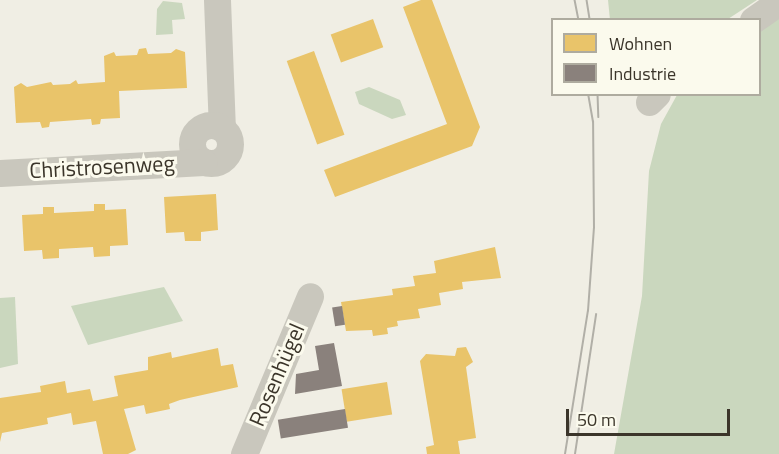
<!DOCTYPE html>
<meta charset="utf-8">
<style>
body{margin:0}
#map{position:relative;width:779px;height:454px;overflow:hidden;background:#f0eee4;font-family:"Titillium Web",sans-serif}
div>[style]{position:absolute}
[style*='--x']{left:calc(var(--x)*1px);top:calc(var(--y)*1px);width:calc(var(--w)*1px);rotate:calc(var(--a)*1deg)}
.green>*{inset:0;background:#cad7be}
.homes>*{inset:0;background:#e9c46a;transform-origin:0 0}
.industry>*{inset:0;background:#8a817c;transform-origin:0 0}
.street>*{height:27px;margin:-13.5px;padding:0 13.5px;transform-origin:13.5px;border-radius:13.5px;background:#c9c7bd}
.street>.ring{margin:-13.5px;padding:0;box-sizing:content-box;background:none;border:27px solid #c9c7bd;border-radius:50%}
.tram>*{height:1.5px;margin:-0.75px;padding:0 0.75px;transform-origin:0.75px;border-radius:0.75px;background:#b1afa7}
span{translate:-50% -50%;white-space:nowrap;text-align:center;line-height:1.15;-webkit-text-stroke:6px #fbfaed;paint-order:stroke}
.street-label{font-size:22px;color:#3b352a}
.legend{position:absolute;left:551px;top:18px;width:210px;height:78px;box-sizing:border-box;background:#fbfaed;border:2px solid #aeab9f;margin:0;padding:8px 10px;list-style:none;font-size:18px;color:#3b352a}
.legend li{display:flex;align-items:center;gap:12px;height:30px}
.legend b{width:30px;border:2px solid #aeab9f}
.scale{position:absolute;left:566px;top:409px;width:164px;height:27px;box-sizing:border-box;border:3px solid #3b352a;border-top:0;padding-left:8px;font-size:18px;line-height:21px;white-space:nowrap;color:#3b352a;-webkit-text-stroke:4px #fbfaed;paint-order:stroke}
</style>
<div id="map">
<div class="green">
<div style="clip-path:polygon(608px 0,757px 0,728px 19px,610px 20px)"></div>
<div style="clip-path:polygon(163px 1px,182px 3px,185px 19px,172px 20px,173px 34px,156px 35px,157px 9px)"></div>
<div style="clip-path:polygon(779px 10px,779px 454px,614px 454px,642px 296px,649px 171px,661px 124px,677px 95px,760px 94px,760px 25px)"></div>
<div style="clip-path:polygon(369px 87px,400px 100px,406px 115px,392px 119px,359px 104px,355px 92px)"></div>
<div style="clip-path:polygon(164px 287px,183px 321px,88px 345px,71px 306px)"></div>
<div style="clip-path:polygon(15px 297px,18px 364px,0 368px,0 298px)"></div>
</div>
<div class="homes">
<div style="clip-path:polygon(421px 0,432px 0,480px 127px,472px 146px,335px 197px,324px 170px,447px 124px,403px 7px)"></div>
<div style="left:373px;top:19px;width:30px;height:45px;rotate:70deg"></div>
<div style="clip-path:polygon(146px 48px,148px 54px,171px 53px,176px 49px,185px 52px,187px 88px,119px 91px,120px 118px,101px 119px,100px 124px,92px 125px,91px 119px,50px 122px,49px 127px,42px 128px,40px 122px,16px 123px,14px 87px,21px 83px,27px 87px,51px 82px,53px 85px,70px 84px,76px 80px,78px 84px,105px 82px,104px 56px,114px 52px,116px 56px,137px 55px,139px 49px)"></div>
<div style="left:314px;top:51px;width:89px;height:29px;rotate:70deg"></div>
<div style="clip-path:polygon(216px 194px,218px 230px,201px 232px,201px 241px,185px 241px,184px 232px,166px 233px,164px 197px)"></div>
<div style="clip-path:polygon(94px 204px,105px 204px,105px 210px,126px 209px,128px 245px,110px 246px,110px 256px,94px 257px,93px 247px,59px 249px,59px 258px,43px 259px,42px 250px,24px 251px,22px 215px,43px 214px,43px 207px,54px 207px,54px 213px,94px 211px)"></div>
<div style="clip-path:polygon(495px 247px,501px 278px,462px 282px,463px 289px,439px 293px,441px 305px,418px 309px,420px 318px,397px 321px,398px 326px,387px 328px,388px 334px,373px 336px,372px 330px,346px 331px,341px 302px,393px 295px,392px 289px,415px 286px,413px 276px,436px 273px,434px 261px)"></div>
<div style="clip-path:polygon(466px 347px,473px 362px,466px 367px,476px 438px,458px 441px,460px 454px,427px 454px,426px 447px,434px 445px,420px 361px,426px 354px,455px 356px,457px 348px)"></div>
<div style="clip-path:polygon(218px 348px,221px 366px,233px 364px,238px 387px,180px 400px,169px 404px,170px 409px,146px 414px,144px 405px,124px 409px,136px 450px,128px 454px,103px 454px,96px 421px,73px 425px,71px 413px,47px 418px,48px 424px,2px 433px,0 442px,0 398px,41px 392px,40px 386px,65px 381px,67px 393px,90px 389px,93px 401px,118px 396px,114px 376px,148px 370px,148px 357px,171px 352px,172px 358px)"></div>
<div style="left:387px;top:382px;width:33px;height:46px;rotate:81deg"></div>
</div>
<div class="industry">
<div style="left:342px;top:306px;width:19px;height:10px;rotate:81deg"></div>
<div style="clip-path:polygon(334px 343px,342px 386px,295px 394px,296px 374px,319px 370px,315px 346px)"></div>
<div style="left:345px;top:409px;width:19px;height:68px;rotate:81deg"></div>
</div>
<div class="street">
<div style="--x:217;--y:0;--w:128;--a:87.8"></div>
<div style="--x:753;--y:20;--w:32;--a:-35"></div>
<div style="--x:649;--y:102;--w:11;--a:-45"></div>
<div class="ring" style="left:192px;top:125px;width:11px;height:11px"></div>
<div style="--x:0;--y:173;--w:204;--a:-3.1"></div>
<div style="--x:244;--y:454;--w:171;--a:-67.3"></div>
</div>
<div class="tram">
<div style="--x:575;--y:0;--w:20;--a:79"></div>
<div style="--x:587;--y:0;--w:20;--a:81"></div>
<div style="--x:598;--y:94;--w:23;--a:88"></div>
<div style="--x:565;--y:454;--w:145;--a:-80.9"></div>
<div style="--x:588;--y:311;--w:83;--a:-85.9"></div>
<div style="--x:594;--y:228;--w:106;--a:-90.5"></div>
<div style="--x:593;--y:122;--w:28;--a:-100"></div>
<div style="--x:575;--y:454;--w:141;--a:-81.4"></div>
</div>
<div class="street-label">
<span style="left:102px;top:167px;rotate:-3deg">Christrosenweg</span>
<span style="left:277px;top:375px;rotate:-67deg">Rosenhügel</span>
</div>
<ul class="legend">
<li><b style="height:16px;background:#e9c46a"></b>Wohnen</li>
<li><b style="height:16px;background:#8a817c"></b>Industrie</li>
</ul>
<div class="scale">50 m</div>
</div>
